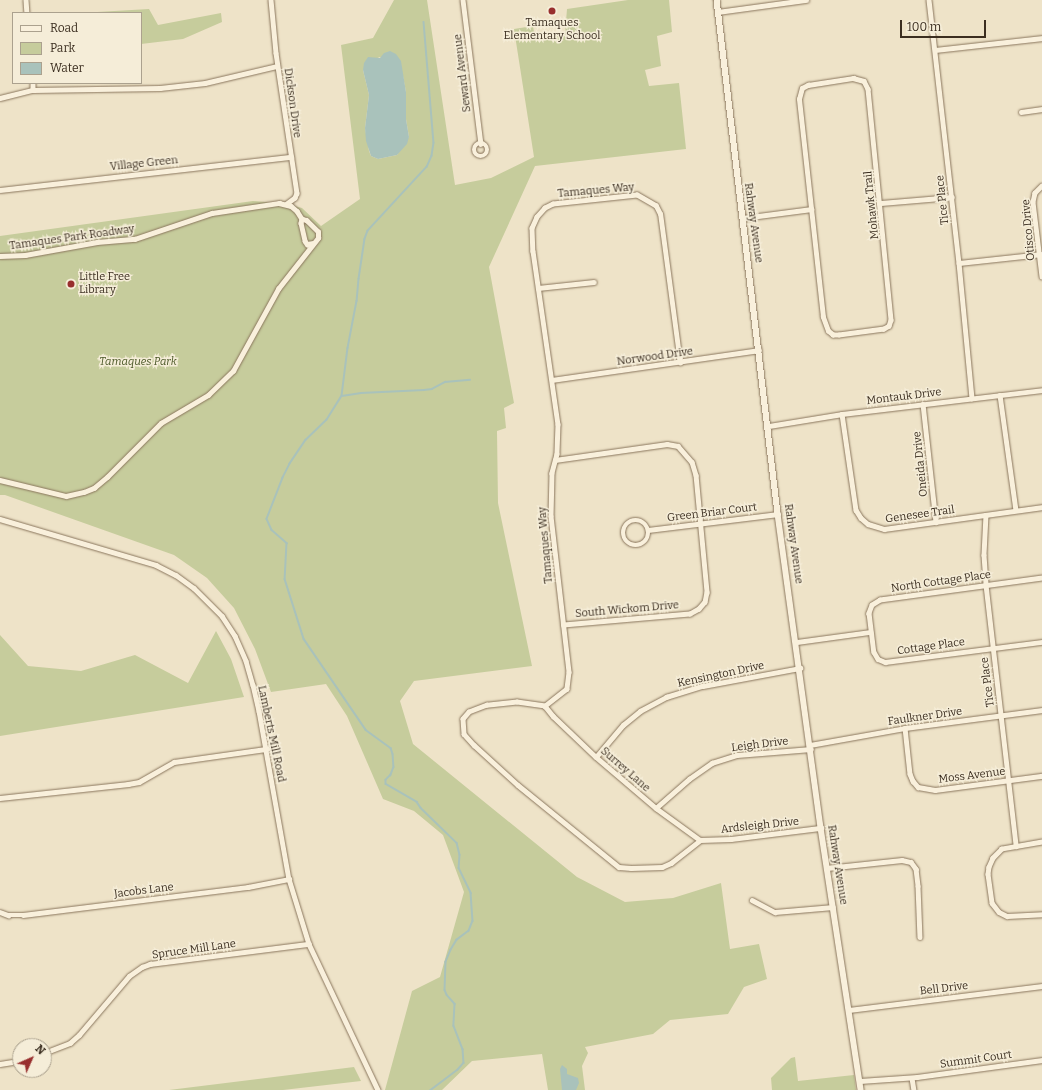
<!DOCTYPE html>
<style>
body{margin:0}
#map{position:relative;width:1042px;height:1090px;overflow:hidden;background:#eee3c8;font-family:Bitter,serif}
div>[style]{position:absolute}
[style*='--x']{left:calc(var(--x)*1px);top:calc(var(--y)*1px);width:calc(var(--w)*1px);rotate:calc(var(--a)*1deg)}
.green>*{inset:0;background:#c6cc9c}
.water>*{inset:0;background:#a9c2bb}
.stream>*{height:1.5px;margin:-0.75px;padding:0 0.75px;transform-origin:0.75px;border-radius:0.75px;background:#a9c2bb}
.roads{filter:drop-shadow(0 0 1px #8a765d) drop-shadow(0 0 1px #8a765d)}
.minor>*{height:4.5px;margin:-2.25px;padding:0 2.25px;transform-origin:2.25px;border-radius:2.25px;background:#f9f0dc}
.minor>.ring{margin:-2.25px;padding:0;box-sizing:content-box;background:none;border:4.5px solid #f9f0dc;border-radius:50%}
.tertiary>*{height:5.5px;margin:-2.75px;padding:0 2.75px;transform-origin:2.75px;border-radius:2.75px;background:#f9f0dc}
.dots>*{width:11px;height:11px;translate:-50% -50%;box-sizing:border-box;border:2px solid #f5edd8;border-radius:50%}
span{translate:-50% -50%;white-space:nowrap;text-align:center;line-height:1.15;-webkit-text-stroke:3px #f5edd8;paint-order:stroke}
.poi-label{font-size:11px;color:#3b2e20}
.left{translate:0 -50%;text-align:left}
.street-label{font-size:11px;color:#3b2e20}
.park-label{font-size:11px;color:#4a5727;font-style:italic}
.legend{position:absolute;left:12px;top:12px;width:130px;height:72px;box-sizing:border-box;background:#f5edd8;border:1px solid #aba18e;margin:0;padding:5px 7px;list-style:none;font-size:12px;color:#3b2e20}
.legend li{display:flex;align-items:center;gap:8px;height:20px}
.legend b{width:20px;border:1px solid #aba18e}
.north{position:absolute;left:12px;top:1038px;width:40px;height:40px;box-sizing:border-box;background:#f5edd8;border:1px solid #aba18e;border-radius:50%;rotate:45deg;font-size:11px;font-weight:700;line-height:16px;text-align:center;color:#3b2e20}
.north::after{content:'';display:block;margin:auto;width:14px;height:18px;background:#982f2e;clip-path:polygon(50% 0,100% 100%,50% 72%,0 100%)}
.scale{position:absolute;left:900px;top:20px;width:86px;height:18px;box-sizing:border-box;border:2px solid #3b2e20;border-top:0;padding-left:5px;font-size:12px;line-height:14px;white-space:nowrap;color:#3b2e20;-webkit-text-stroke:3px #f5edd8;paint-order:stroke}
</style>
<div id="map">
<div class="green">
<div style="clip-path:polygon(evenodd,394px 0,427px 0,455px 185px,491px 178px,534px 157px,514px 29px,533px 26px,535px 39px,565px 34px,567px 9px,628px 0,669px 0,672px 32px,657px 36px,661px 66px,645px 70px,649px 86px,679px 83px,686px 149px,535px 166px,489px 267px,514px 403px,504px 408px,506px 428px,497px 431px,498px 503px,532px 666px,414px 681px,400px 701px,413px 744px,577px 877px,625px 902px,673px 898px,721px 883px,730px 949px,759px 944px,767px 979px,744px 987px,728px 1014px,670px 1020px,653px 1034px,585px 1047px,588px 1053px,582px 1066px,585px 1090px,548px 1090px,542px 1054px,472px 1061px,442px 1090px,385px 1090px,412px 991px,440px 977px,464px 892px,443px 835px,414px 811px,383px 799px,347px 716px,326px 684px,271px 692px,255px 649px,234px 608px,207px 578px,174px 555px,5px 495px,0 495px,0 236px,253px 201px,287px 204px,302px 208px,321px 226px,360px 199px,341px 45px,373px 38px,394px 0,380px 57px,403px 76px,406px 92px,406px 119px,409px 137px,397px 155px,378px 159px,371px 156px,369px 151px,365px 128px,369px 95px,363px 70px,375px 59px,380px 57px)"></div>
<div style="clip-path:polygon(149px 9px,158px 25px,221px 13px,222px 22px,183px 39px,141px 44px,141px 13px,80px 13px)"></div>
<div style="clip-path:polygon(216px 631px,231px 659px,244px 697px,0 736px,0 635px,28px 666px,81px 671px,135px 655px,188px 683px)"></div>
<div style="clip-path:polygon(795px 1057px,798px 1081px,854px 1075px,856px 1090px,772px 1090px,771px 1078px,791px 1058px)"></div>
<div style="clip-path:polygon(354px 1067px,361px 1081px,283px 1090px,169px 1090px)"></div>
</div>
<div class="water">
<div style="clip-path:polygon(390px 51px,396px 54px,401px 61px,406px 92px,406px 119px,409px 137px,407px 144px,397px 155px,378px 159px,371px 156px,366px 141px,365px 128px,369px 95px,363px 70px,364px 63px,368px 57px,380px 58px,384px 53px)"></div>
<div style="clip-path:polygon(562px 1065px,567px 1069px,567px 1074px,578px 1078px,579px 1083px,576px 1090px,562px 1090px,560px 1069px)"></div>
</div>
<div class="stream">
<div style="--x:424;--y:22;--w:121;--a:85.3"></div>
<div style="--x:434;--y:143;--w:13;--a:99"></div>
<div style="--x:432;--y:156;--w:12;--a:114"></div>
<div style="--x:427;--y:167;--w:87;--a:132.7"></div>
<div style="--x:368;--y:231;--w:9;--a:111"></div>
<div style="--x:365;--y:239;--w:40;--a:98.5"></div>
<div style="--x:359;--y:279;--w:22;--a:95"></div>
<div style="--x:357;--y:301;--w:48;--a:100.8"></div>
<div style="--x:348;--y:348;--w:48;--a:97.1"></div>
<div style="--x:342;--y:396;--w:28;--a:122"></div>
<div style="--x:327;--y:420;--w:29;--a:136"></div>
<div style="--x:306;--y:440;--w:29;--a:124"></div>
<div style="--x:290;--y:464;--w:16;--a:117"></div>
<div style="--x:283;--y:478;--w:44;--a:111.3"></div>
<div style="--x:267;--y:519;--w:12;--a:66"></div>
<div style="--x:272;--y:530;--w:20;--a:41"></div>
<div style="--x:287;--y:543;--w:36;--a:93"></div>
<div style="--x:285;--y:579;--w:63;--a:72.4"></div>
<div style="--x:304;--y:639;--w:110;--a:55.7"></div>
<div style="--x:366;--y:730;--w:31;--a:36"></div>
<div style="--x:391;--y:748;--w:6;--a:72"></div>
<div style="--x:393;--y:754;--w:13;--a:86"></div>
<div style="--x:394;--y:767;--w:9;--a:111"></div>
<div style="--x:391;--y:775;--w:7;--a:135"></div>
<div style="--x:386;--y:780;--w:4;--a:90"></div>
<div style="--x:386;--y:784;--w:36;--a:30"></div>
<div style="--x:417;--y:802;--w:7;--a:56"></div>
<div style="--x:421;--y:808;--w:50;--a:44.2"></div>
<div style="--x:457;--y:843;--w:12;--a:76"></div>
<div style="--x:460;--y:855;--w:13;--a:94"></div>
<div style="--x:459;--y:868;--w:28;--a:64"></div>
<div style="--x:471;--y:893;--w:28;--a:86"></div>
<div style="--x:473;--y:921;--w:11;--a:112"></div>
<div style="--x:469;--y:931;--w:15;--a:143"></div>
<div style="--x:457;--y:940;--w:12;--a:121"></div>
<div style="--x:451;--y:950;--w:13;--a:113"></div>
<div style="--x:446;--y:962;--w:28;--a:92"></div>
<div style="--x:445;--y:990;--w:5;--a:68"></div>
<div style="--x:447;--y:995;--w:12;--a:48"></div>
<div style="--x:455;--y:1004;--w:22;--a:93"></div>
<div style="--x:454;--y:1026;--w:25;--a:69"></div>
<div style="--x:463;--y:1049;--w:14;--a:86"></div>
<div style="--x:464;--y:1063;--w:9;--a:131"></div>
<div style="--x:458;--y:1070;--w:34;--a:143"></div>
<div style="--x:342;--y:396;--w:19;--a:-9"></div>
<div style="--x:361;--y:393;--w:63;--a:-2.7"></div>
<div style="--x:424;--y:390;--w:8;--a:-7"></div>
<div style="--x:432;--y:389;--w:15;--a:-28"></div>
<div style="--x:445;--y:382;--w:25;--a:-5"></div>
</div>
<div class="roads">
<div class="minor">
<div style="--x:26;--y:0;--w:13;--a:86"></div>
<div style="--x:271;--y:0;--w:53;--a:84.6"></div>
<div style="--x:276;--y:53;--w:142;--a:81.5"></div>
<div style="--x:297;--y:193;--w:5;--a:112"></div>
<div style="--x:295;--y:198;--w:10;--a:143"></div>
<div style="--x:463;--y:0;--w:145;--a:82.9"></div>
<div style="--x:929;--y:0;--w:265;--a:83.5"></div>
<div style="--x:959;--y:263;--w:136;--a:84.5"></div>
<div style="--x:718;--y:12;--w:89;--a:-7.8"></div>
<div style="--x:935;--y:50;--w:108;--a:-6.4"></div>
<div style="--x:853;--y:78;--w:11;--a:15"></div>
<div style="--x:864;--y:81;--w:9;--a:63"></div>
<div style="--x:868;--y:89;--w:232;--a:84.3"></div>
<div style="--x:891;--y:320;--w:6;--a:108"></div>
<div style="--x:889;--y:326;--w:6;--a:149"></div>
<div style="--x:884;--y:329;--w:45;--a:172.4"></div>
<div style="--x:839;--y:335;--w:6;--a:180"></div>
<div style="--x:833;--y:335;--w:6;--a:-141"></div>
<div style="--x:828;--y:331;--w:15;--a:-110"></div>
<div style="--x:823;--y:317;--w:219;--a:-96.3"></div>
<div style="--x:799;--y:99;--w:11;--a:-75"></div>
<div style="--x:802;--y:88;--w:7;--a:-27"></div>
<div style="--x:808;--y:85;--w:46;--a:-8.8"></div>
<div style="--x:33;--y:83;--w:7;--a:90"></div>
<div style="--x:0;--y:98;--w:34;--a:-14"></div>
<div style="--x:33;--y:90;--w:127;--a:-0.9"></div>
<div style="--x:160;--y:88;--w:45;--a:-6.3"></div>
<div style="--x:205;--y:83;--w:74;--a:-13.3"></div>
<div style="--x:1021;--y:112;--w:21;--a:-8"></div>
<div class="ring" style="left:474px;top:143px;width:9.5px;height:9.5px"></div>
<div style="--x:1042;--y:186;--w:10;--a:135"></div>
<div style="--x:1035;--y:193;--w:9;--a:103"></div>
<div style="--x:1033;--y:202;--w:75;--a:83.1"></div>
<div style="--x:0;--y:190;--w:293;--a:-6.5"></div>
<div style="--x:881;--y:203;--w:71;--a:-4.8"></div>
<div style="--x:743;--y:218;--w:69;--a:-7.5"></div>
<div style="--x:0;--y:256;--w:25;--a:-2"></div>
<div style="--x:25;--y:255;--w:73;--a:-10.2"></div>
<div style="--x:97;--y:242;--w:38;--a:-5"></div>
<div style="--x:135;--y:239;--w:81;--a:-18.7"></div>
<div style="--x:212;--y:213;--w:68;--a:-8.5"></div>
<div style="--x:279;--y:203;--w:12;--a:14"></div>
<div style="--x:291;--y:206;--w:8;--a:40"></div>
<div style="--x:297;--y:211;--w:9;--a:58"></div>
<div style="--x:302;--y:219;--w:4;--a:104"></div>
<div style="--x:301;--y:223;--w:18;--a:77"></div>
<div style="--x:305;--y:241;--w:4;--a:56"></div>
<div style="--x:307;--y:244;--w:6;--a:-9"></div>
<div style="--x:959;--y:263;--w:83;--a:-6.2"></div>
<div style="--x:538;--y:288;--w:56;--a:-6.1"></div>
<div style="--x:680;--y:363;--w:150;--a:-97.6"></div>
<div style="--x:660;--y:214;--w:9;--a:-117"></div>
<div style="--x:656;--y:206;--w:22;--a:-150"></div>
<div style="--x:637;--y:195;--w:84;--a:173.9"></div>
<div style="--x:553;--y:204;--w:9;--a:153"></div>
<div style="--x:545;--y:208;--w:12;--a:132"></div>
<div style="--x:537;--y:217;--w:12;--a:114"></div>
<div style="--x:532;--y:228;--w:23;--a:88"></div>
<div style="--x:533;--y:251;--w:175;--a:81.8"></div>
<div style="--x:558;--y:424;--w:30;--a:92"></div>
<div style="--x:557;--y:454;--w:20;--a:105"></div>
<div style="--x:552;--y:473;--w:43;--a:91.3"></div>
<div style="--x:551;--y:516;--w:157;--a:83.4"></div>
<div style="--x:569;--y:672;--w:17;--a:97"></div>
<div style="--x:567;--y:689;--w:28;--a:142"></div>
<div style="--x:545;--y:706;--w:28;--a:-172"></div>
<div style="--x:517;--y:702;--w:30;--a:174"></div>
<div style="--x:487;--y:705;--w:19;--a:159"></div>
<div style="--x:469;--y:712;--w:9;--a:131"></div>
<div style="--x:463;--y:719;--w:15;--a:86"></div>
<div style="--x:464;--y:734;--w:15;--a:48"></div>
<div style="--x:474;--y:745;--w:59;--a:42.3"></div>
<div style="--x:518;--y:785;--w:130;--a:39.1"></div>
<div style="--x:619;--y:867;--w:12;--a:5"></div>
<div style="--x:631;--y:868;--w:31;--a:-2"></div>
<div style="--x:662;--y:867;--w:10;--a:-24"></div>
<div style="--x:671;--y:863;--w:37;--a:-38"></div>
<div style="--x:552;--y:380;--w:209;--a:-8.2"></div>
<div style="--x:1000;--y:395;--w:116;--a:82.1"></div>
<div style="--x:923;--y:404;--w:119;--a:83.7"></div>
<div style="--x:842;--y:414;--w:97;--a:81.7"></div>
<div style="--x:856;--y:510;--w:9;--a:58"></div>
<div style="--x:861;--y:518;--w:9;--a:41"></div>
<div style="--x:868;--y:524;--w:17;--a:17"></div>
<div style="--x:884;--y:529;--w:160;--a:-7.9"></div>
<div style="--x:769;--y:426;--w:74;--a:-9.3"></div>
<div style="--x:842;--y:414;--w:201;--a:-6.8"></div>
<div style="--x:555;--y:460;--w:113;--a:-8.1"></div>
<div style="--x:667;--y:444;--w:11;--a:10"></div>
<div style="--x:678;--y:446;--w:21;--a:49"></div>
<div style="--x:692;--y:462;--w:14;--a:73"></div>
<div style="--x:696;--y:475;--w:118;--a:84.6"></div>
<div style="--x:707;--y:592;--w:10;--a:101"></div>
<div style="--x:705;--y:602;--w:9;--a:131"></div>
<div style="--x:699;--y:609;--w:10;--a:151"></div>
<div style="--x:690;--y:614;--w:127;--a:175"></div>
<div style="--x:0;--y:480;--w:68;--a:13.6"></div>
<div style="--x:66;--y:496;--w:18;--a:-13"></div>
<div style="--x:84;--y:492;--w:11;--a:-22"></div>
<div style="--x:94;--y:488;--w:17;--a:-40"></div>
<div style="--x:107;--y:477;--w:76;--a:-45"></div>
<div style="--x:161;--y:423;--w:55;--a:-30.8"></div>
<div style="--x:208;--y:395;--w:35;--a:-44"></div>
<div style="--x:233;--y:371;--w:94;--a:-61.2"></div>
<div style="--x:278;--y:289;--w:65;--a:-51.9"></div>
<div style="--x:318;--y:238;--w:6;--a:-90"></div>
<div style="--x:318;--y:232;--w:16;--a:-135"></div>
<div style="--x:307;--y:221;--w:5;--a:-158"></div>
<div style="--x:986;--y:515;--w:40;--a:92.9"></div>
<div style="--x:984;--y:555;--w:30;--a:86"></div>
<div style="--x:986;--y:585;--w:263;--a:83.4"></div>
<div style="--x:0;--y:519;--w:163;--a:16.4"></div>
<div style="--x:156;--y:565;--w:22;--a:27"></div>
<div style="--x:176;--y:575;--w:22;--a:36"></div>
<div style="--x:194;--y:588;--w:40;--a:45"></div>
<div style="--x:222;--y:616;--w:24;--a:57"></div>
<div style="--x:235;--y:636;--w:27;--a:66"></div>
<div style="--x:246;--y:661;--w:25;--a:74"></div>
<div style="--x:253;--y:685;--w:27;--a:77"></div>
<div style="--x:259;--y:711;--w:171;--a:79.9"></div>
<div style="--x:289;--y:879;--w:68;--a:72.9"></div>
<div style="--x:309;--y:944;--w:161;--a:64.7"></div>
<div class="ring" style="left:623px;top:520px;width:21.5px;height:21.5px"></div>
<div style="--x:648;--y:530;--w:131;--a:-7"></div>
<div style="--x:1042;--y:578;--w:163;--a:172.3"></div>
<div style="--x:880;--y:600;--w:9;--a:148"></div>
<div style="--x:872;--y:605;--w:9;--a:111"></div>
<div style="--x:869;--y:613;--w:39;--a:83"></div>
<div style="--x:874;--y:652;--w:8;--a:60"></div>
<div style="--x:878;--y:659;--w:8;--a:23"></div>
<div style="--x:885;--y:662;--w:158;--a:-7.3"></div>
<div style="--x:797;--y:642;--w:74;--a:-7.8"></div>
<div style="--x:545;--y:706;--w:13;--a:51"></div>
<div style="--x:553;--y:716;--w:59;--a:43.6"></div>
<div style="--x:596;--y:757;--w:79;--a:40.4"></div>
<div style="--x:656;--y:808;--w:54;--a:36"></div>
<div style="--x:905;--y:728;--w:46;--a:83.8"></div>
<div style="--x:910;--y:774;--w:8;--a:67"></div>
<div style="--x:913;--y:781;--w:8;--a:50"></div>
<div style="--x:918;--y:787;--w:17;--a:10"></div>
<div style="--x:935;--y:790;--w:108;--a:-7.5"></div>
<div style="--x:810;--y:745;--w:97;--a:-10.1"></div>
<div style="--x:905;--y:728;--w:138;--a:-7.5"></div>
<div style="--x:596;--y:757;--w:42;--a:-49.8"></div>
<div style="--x:623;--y:725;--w:22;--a:-39"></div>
<div style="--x:640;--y:711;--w:30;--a:-28"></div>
<div style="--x:666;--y:697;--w:39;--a:-17"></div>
<div style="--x:703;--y:686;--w:99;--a:-10.5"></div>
<div style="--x:0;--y:798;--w:129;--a:-6.2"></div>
<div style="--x:128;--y:784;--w:11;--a:-10"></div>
<div style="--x:139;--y:782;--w:40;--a:-29.7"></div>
<div style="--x:174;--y:762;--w:94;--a:-8"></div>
<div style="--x:656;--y:808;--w:44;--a:-41.3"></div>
<div style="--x:689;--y:779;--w:28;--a:-35"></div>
<div style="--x:712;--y:763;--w:26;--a:-18"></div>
<div style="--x:737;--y:755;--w:74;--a:-4.6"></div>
<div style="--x:700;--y:840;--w:31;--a:-2"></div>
<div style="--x:731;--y:839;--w:91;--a:-7"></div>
<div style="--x:1042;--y:842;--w:41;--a:170.1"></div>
<div style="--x:1002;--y:849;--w:13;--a:135"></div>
<div style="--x:993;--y:858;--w:10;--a:114"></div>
<div style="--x:989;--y:867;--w:7;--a:98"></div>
<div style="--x:988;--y:874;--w:29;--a:82"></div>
<div style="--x:992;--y:903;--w:11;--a:52"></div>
<div style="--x:999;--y:912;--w:9;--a:27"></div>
<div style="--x:1007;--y:916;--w:35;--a:-3"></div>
<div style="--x:827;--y:868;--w:75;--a:-6.1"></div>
<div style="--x:902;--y:860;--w:9;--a:13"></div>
<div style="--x:911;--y:862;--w:9;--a:54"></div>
<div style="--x:916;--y:869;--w:17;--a:83"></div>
<div style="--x:918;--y:886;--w:51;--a:87.8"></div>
<div style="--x:752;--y:900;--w:26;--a:28"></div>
<div style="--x:775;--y:912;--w:58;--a:-4.9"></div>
<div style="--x:0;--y:912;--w:9;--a:21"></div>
<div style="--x:8;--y:915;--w:15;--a:0"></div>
<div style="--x:23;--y:915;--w:227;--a:-7.1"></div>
<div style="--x:248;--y:887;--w:42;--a:-11"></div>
<div style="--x:849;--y:1010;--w:194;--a:-7.1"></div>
<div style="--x:44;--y:1053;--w:28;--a:-21"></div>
<div style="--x:70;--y:1043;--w:12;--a:-42"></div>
<div style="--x:79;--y:1035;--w:77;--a:-49.7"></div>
<div style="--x:129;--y:976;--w:16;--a:-35"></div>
<div style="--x:142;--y:967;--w:9;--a:-21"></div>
<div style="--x:150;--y:964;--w:160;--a:-7.2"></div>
<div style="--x:0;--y:1064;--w:20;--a:-9"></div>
<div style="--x:912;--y:1078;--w:12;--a:81"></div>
<div style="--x:860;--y:1081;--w:57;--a:-4"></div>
<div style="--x:917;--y:1077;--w:126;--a:-7.7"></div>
</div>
<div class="tertiary">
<div style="--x:717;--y:0;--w:518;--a:83.23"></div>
<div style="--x:778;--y:514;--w:317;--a:82.2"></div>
<div style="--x:821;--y:828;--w:265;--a:81.3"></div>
</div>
</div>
<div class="dots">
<div style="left:552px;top:11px;background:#982f2e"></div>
<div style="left:71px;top:284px;background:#982f2e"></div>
</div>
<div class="poi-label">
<span style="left:552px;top:30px">Tamaques<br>Elementary School</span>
<span class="left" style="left:79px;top:284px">Little Free<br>Library</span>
</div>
<div class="street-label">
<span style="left:463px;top:73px;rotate:-97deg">Seward Avenue</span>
<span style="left:292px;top:103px;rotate:82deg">Dickson Drive</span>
<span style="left:144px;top:164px;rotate:-6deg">Village Green</span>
<span style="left:596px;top:191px;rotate:-5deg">Tamaques Way</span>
<span style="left:943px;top:200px;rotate:-96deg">Tice Place</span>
<span style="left:872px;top:205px;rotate:-96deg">Mohawk Trail</span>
<span style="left:753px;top:223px;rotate:82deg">Rahway Avenue</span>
<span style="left:1029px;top:230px;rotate:-95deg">Otisco Drive</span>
<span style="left:72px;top:238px;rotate:-8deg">Tamaques Park Roadway</span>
<span style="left:655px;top:357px;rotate:-8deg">Norwood Drive</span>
<span style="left:904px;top:397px;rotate:-7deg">Montauk Drive</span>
<span style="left:921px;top:464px;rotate:-96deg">Oneida Drive</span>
<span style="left:712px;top:513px;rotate:-7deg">Green Briar Court</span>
<span style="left:920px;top:515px;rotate:-8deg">Genesee Trail</span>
<span style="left:793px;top:544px;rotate:82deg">Rahway Avenue</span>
<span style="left:546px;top:545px;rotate:-95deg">Tamaques Way</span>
<span style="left:941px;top:582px;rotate:-8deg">North Cottage Place</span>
<span style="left:627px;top:610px;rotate:-5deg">South Wickom Drive</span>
<span style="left:931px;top:647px;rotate:-8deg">Cottage Place</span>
<span style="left:721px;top:675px;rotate:-12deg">Kensington Drive</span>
<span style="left:988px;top:682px;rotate:-97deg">Tice Place</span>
<span style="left:925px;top:717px;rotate:-8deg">Faulkner Drive</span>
<span style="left:271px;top:734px;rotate:78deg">Lamberts Mill Road</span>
<span style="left:760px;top:745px;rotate:-7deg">Leigh Drive</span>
<span style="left:625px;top:770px;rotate:41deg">Surrey Lane</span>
<span style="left:972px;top:776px;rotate:-7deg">Moss Avenue</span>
<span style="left:760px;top:826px;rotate:-6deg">Ardsleigh Drive</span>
<span style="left:837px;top:865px;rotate:81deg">Rahway Avenue</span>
<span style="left:144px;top:891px;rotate:-7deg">Jacobs Lane</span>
<span style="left:194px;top:950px;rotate:-8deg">Spruce Mill Lane</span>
<span style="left:944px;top:989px;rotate:-7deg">Bell Drive</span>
<span style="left:976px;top:1060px;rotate:-8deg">Summit Court</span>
</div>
<div class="park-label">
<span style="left:138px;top:362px">Tamaques Park</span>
</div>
<ul class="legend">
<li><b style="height:5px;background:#f9f0dc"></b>Road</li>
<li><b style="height:11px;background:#c6cc9c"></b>Park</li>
<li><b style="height:11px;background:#a9c2bb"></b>Water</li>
</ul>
<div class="north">N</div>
<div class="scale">100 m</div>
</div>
